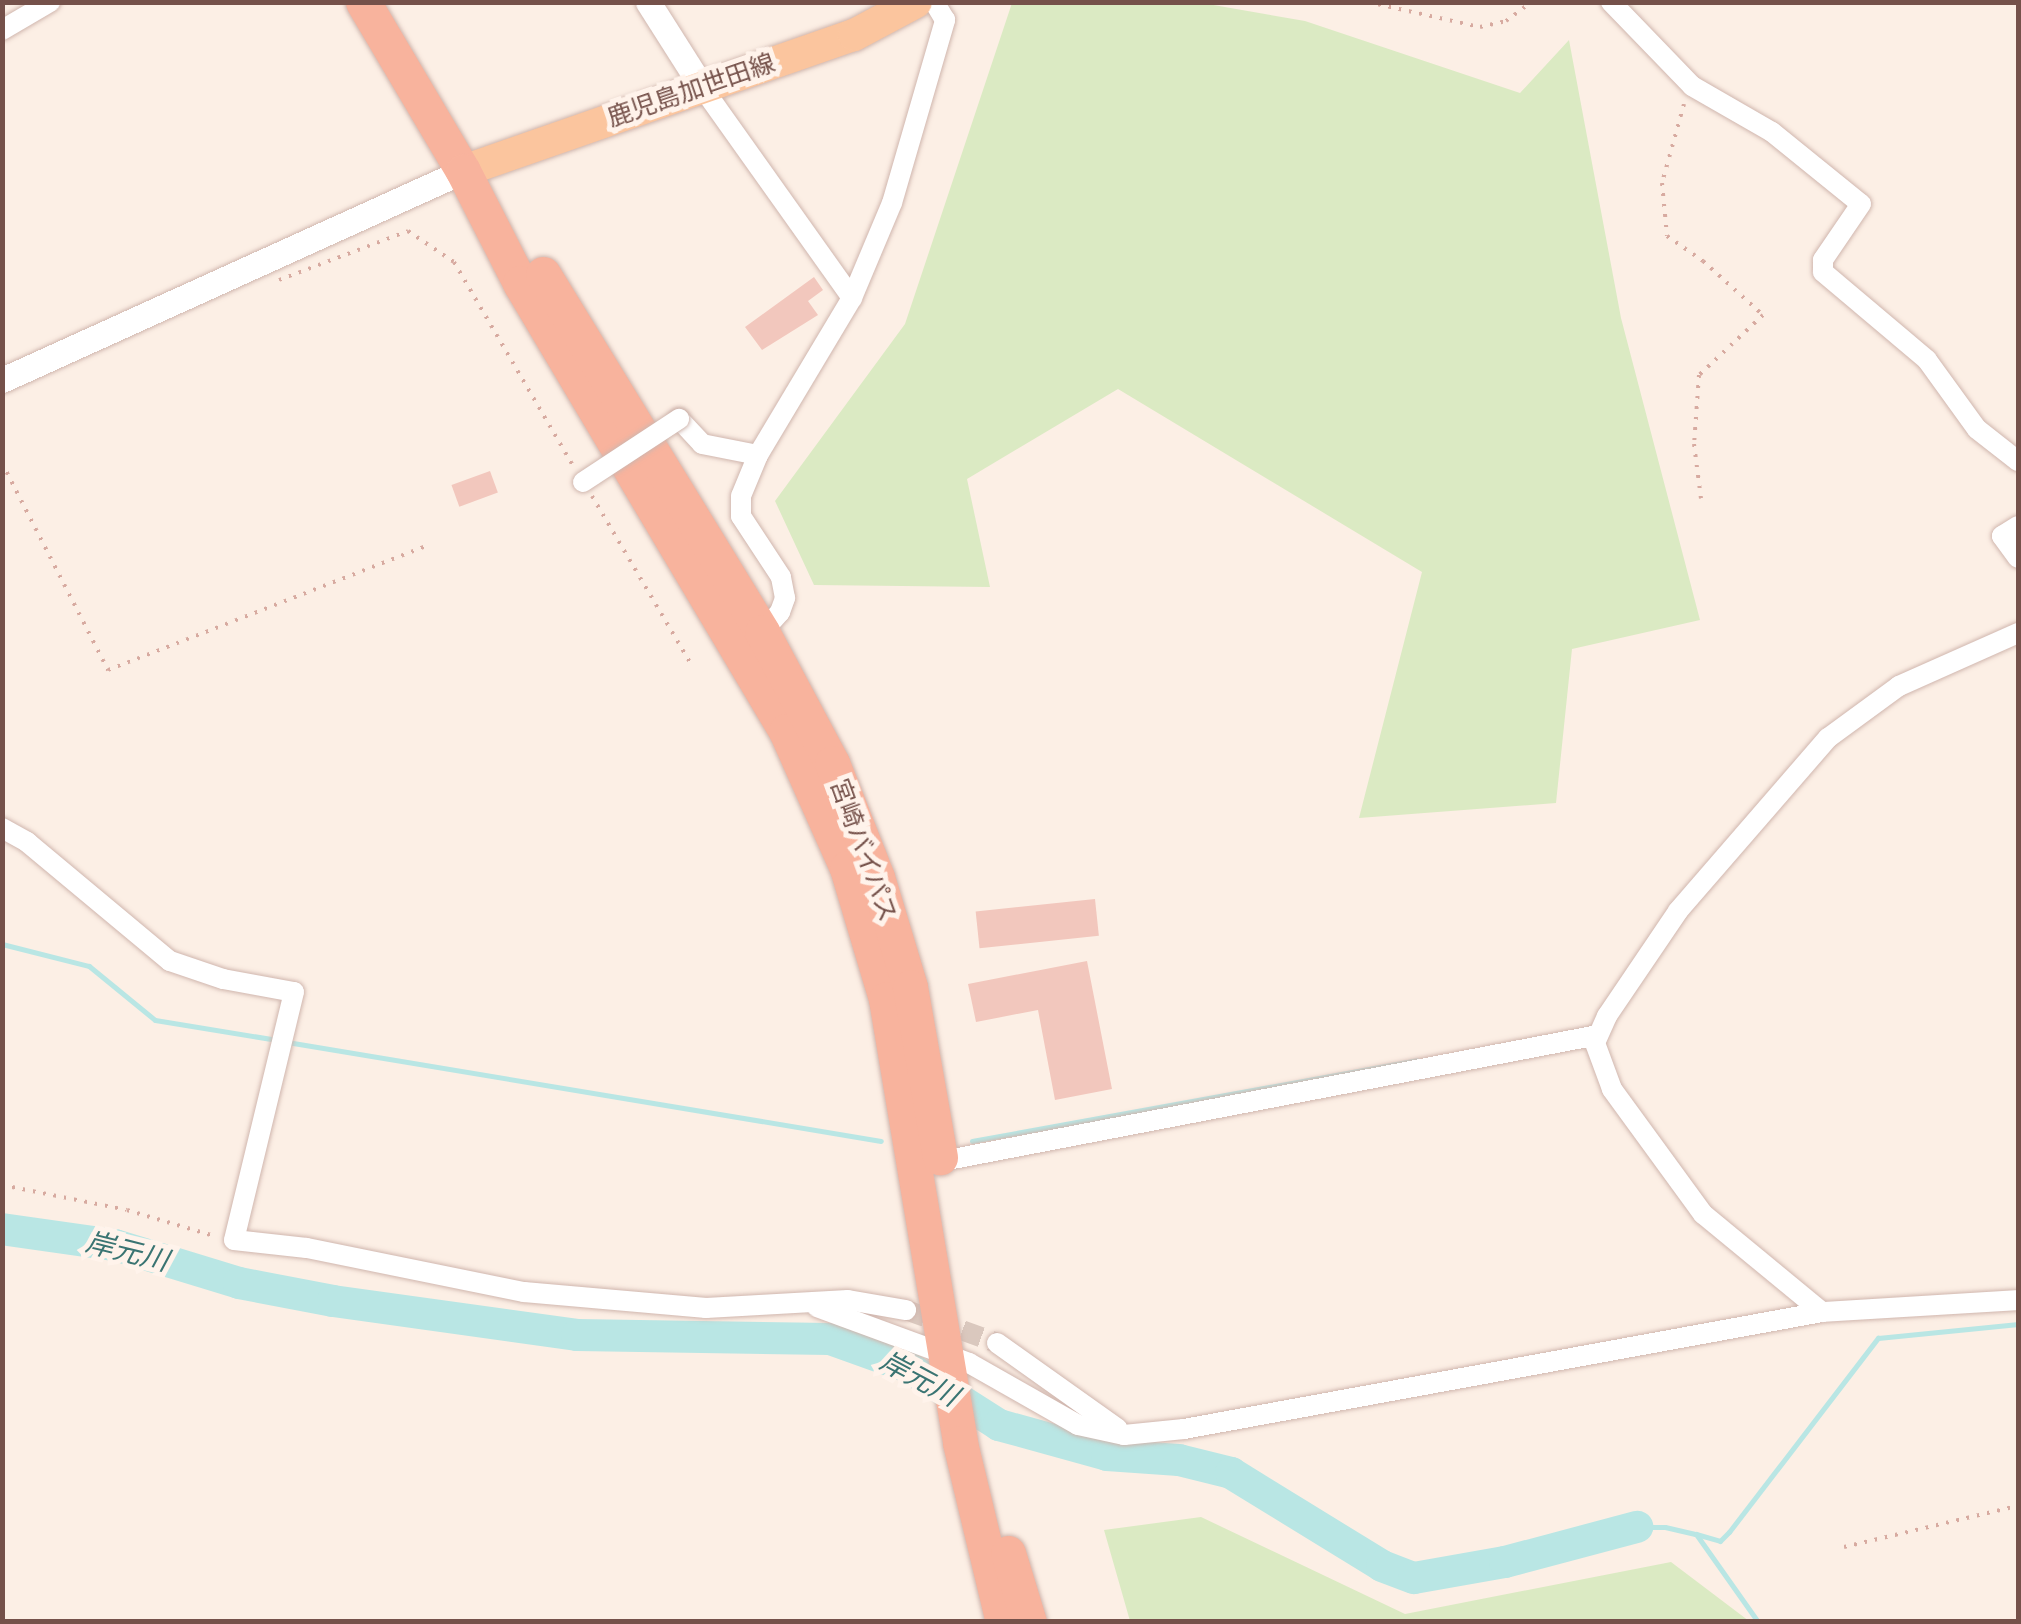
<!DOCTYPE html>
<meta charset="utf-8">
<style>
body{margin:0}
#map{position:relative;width:2021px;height:1624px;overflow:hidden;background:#fcefe5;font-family:Arial,"Noto Sans JP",sans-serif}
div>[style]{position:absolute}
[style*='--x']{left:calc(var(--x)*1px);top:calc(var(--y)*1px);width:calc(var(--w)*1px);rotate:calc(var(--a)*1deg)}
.green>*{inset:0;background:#dbeac3}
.stream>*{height:5px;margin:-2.5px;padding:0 2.5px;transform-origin:2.5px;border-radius:2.5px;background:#b9e6e4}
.river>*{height:32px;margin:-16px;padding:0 16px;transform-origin:16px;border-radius:16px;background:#b9e6e4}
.building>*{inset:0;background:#f2c7bd;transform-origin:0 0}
.minor-tunnel>*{height:20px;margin-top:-10px;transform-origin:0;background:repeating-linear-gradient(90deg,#dac8be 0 20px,transparent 0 30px)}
.path>*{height:4px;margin-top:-2px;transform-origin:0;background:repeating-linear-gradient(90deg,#d7aaa0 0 2.5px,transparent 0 10.5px)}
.roads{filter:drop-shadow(0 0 2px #d0b6ae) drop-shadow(0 0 2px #d0b6ae)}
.minor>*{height:20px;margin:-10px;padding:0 10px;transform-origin:10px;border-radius:10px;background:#fff}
.tertiary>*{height:25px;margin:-12.5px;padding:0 12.5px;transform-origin:12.5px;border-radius:12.5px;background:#fff}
.primary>*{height:32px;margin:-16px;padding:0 16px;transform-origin:16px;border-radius:16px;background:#fbc59e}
.trunk>*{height:35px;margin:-17.5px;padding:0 17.5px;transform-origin:17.5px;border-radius:17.5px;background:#f8b39d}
.bridges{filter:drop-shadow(0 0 2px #d0b6ae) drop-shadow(0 0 2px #d0b6ae)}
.minor-bridge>*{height:20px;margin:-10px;padding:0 10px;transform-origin:10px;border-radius:10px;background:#fff}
span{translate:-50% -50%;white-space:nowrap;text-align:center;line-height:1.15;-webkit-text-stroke:10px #fff3eb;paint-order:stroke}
.street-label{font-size:25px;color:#75514a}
.water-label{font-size:28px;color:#3a7472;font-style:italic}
.frame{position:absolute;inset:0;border:5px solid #75514a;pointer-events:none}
</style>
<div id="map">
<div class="green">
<div style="clip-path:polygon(1012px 3px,1202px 3px,1305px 21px,1520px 93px,1569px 40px,1621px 318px,1700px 620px,1572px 649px,1556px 803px,1359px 818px,1422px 572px,1118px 389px,967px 479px,990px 587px,814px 585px,775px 501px,905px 324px)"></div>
<div style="clip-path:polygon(1201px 1517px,1405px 1614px,1671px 1562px,1749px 1621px,1130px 1621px,1104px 1530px)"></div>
</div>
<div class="stream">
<div style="--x:2;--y:944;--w:90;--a:14.2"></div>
<div style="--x:89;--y:966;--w:85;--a:39.3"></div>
<div style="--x:155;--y:1020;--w:124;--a:9.3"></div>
<div style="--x:287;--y:1042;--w:602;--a:9.46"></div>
<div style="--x:972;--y:1141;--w:452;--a:-10.3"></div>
<div style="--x:1637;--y:1527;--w:28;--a:0"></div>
<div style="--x:1665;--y:1527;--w:32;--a:13"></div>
<div style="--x:1696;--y:1534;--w:108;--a:54.8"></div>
<div style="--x:1696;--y:1534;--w:25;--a:16"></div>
<div style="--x:1720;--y:1541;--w:13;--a:-45"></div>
<div style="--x:1729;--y:1532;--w:245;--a:-52.5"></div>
<div style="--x:1878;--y:1338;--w:141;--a:-5.7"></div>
</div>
<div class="river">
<div style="--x:2;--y:1229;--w:114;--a:8.1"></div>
<div style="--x:115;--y:1245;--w:130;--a:17"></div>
<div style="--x:239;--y:1283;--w:96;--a:10.8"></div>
<div style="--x:333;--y:1301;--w:246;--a:7.9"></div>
<div style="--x:577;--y:1335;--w:253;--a:0.9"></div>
<div style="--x:830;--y:1339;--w:83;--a:19.7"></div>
<div style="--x:908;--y:1367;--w:108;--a:32.5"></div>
<div style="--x:999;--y:1425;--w:112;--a:15.5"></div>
<div style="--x:1107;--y:1455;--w:72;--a:4"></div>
<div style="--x:1179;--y:1460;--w:54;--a:14"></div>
<div style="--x:1231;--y:1473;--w:177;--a:31.6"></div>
<div style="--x:1382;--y:1566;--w:34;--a:21"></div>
<div style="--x:1414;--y:1578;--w:92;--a:-10"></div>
<div style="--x:1505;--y:1562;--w:137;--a:-14.9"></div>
</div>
<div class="building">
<div style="clip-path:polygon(814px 277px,823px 290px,808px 301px,818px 315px,762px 350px,745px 327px)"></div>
<div style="left:490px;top:471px;width:23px;height:41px;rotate:70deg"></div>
<div style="left:1095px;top:899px;width:37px;height:120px;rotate:84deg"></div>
<div style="clip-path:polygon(1087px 961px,1112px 1089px,1055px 1100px,1038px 1010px,976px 1022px,968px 984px)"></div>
</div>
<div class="minor-tunnel">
<div style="--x:906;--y:1310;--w:97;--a:19.9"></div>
</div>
<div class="path">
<div style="--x:1368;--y:2;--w:115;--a:12.6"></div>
<div style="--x:1480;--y:27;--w:27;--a:-13"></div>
<div style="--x:1506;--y:21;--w:31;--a:-37"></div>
<div style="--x:1684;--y:104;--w:82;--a:105.6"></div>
<div style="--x:1662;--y:183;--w:53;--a:84.6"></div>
<div style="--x:1667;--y:236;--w:44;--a:34.8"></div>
<div style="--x:1703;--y:261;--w:81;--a:42"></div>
<div style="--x:1763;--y:315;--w:88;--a:136.8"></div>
<div style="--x:1699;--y:375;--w:69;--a:94.1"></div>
<div style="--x:1694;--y:444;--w:55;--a:82.7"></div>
<div style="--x:279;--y:280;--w:138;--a:-20.8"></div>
<div style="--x:408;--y:231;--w:55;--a:34"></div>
<div style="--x:454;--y:262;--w:238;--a:59.7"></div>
<div style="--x:2;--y:463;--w:233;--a:62.9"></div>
<div style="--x:108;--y:670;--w:339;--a:-21.3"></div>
<div style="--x:592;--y:496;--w:195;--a:59.5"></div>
<div style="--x:2;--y:1185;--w:127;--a:11.3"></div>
<div style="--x:127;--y:1210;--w:91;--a:16.6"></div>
<div style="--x:1844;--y:1547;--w:179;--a:-13.3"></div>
</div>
<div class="roads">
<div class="minor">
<div style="--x:1611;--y:2;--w:117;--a:46"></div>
<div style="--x:1692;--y:86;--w:92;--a:29.9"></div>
<div style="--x:1772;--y:132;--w:114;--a:39"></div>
<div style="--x:1861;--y:204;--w:68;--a:124.2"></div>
<div style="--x:1823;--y:260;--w:12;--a:90"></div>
<div style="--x:1823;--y:272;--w:136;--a:40.2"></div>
<div style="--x:1927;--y:360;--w:85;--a:54.1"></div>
<div style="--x:1977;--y:429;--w:52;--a:38"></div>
<div style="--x:2;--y:30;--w:56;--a:-30.3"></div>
<div style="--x:702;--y:87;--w:259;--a:54.6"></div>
<div style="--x:679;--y:419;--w:34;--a:47"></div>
<div style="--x:702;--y:444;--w:57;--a:11.1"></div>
<div style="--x:2018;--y:526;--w:19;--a:148"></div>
<div style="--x:2002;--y:536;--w:27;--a:54"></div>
<div style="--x:762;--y:632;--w:27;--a:-48"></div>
<div style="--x:780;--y:612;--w:15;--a:-70"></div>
<div style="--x:785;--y:598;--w:21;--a:-101"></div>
<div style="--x:781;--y:577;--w:73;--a:-123.3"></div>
<div style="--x:741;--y:516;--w:20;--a:-90"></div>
<div style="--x:741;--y:496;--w:44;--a:-67.5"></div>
<div style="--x:758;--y:455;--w:183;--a:-59.1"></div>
<div style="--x:852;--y:298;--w:103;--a:-67.2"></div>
<div style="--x:892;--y:203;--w:191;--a:-73.8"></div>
<div style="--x:945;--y:20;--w:21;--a:-121"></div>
<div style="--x:2;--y:828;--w:29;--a:29"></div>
<div style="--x:27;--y:842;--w:186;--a:39.8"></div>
<div style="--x:170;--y:961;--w:56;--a:18.8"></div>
<div style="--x:223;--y:979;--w:72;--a:10.4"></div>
<div style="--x:294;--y:992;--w:255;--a:103.6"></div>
<div style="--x:234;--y:1240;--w:73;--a:6.3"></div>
<div style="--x:307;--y:1248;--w:221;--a:11.5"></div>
<div style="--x:524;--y:1292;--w:183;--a:5"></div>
<div style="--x:706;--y:1308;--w:142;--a:-3.2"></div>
<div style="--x:848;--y:1300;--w:59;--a:9.8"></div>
<div style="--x:932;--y:1163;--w:678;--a:-10.88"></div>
<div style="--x:817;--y:1307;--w:162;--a:20.2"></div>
<div style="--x:969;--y:1363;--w:125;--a:29.6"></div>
<div style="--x:1078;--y:1425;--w:47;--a:12.3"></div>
<div style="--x:1124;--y:1435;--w:60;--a:-5.7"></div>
<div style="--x:1184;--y:1429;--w:649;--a:-10.39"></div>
<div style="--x:1822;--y:1312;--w:196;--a:-3.5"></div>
<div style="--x:1822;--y:1312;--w:154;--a:-140.5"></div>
<div style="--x:1703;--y:1214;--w:155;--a:-126.1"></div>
<div style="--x:1612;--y:1089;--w:49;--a:-110.3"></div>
<div style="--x:1595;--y:1043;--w:30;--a:-66"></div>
<div style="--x:1607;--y:1016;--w:127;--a:-55.9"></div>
<div style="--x:1678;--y:911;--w:229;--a:-49.1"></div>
<div style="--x:1828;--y:738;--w:88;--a:-36.2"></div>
<div style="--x:1899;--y:686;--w:130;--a:-24"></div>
<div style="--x:997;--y:1343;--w:148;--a:35.4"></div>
</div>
<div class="tertiary">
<div style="--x:648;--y:2;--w:101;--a:57.6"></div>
<div style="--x:2;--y:380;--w:506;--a:-24.39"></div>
</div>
<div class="primary">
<div style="--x:463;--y:171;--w:414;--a:-19.2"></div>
<div style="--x:854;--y:35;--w:70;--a:-28"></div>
</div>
<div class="trunk">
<div style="--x:363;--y:2;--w:196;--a:59.4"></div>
<div style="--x:463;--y:171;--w:126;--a:63"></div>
<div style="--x:520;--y:283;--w:521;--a:59.3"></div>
<div style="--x:786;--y:731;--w:150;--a:66"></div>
<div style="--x:847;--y:868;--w:137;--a:73.4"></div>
<div style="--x:886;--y:999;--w:450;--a:80.5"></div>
<div style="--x:960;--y:1443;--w:184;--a:76.5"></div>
<div style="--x:543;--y:274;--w:420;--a:58.5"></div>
<div style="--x:762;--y:632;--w:149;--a:61.9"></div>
<div style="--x:832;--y:763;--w:123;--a:68.5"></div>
<div style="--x:877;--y:877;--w:115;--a:73.3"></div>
<div style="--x:910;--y:987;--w:173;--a:80"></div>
<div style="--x:1008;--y:1553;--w:72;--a:73.1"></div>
</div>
</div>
<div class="bridges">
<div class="minor-bridge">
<div style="--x:583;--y:482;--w:115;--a:-33.3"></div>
</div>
</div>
<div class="street-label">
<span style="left:691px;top:90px;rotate:-19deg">鹿児島加世田線</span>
<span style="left:864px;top:850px;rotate:70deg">宮崎バイパス</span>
</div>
<div class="water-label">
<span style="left:127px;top:1252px;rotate:14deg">岸元川</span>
<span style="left:919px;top:1379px;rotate:28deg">岸元川</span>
</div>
<div class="frame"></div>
</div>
